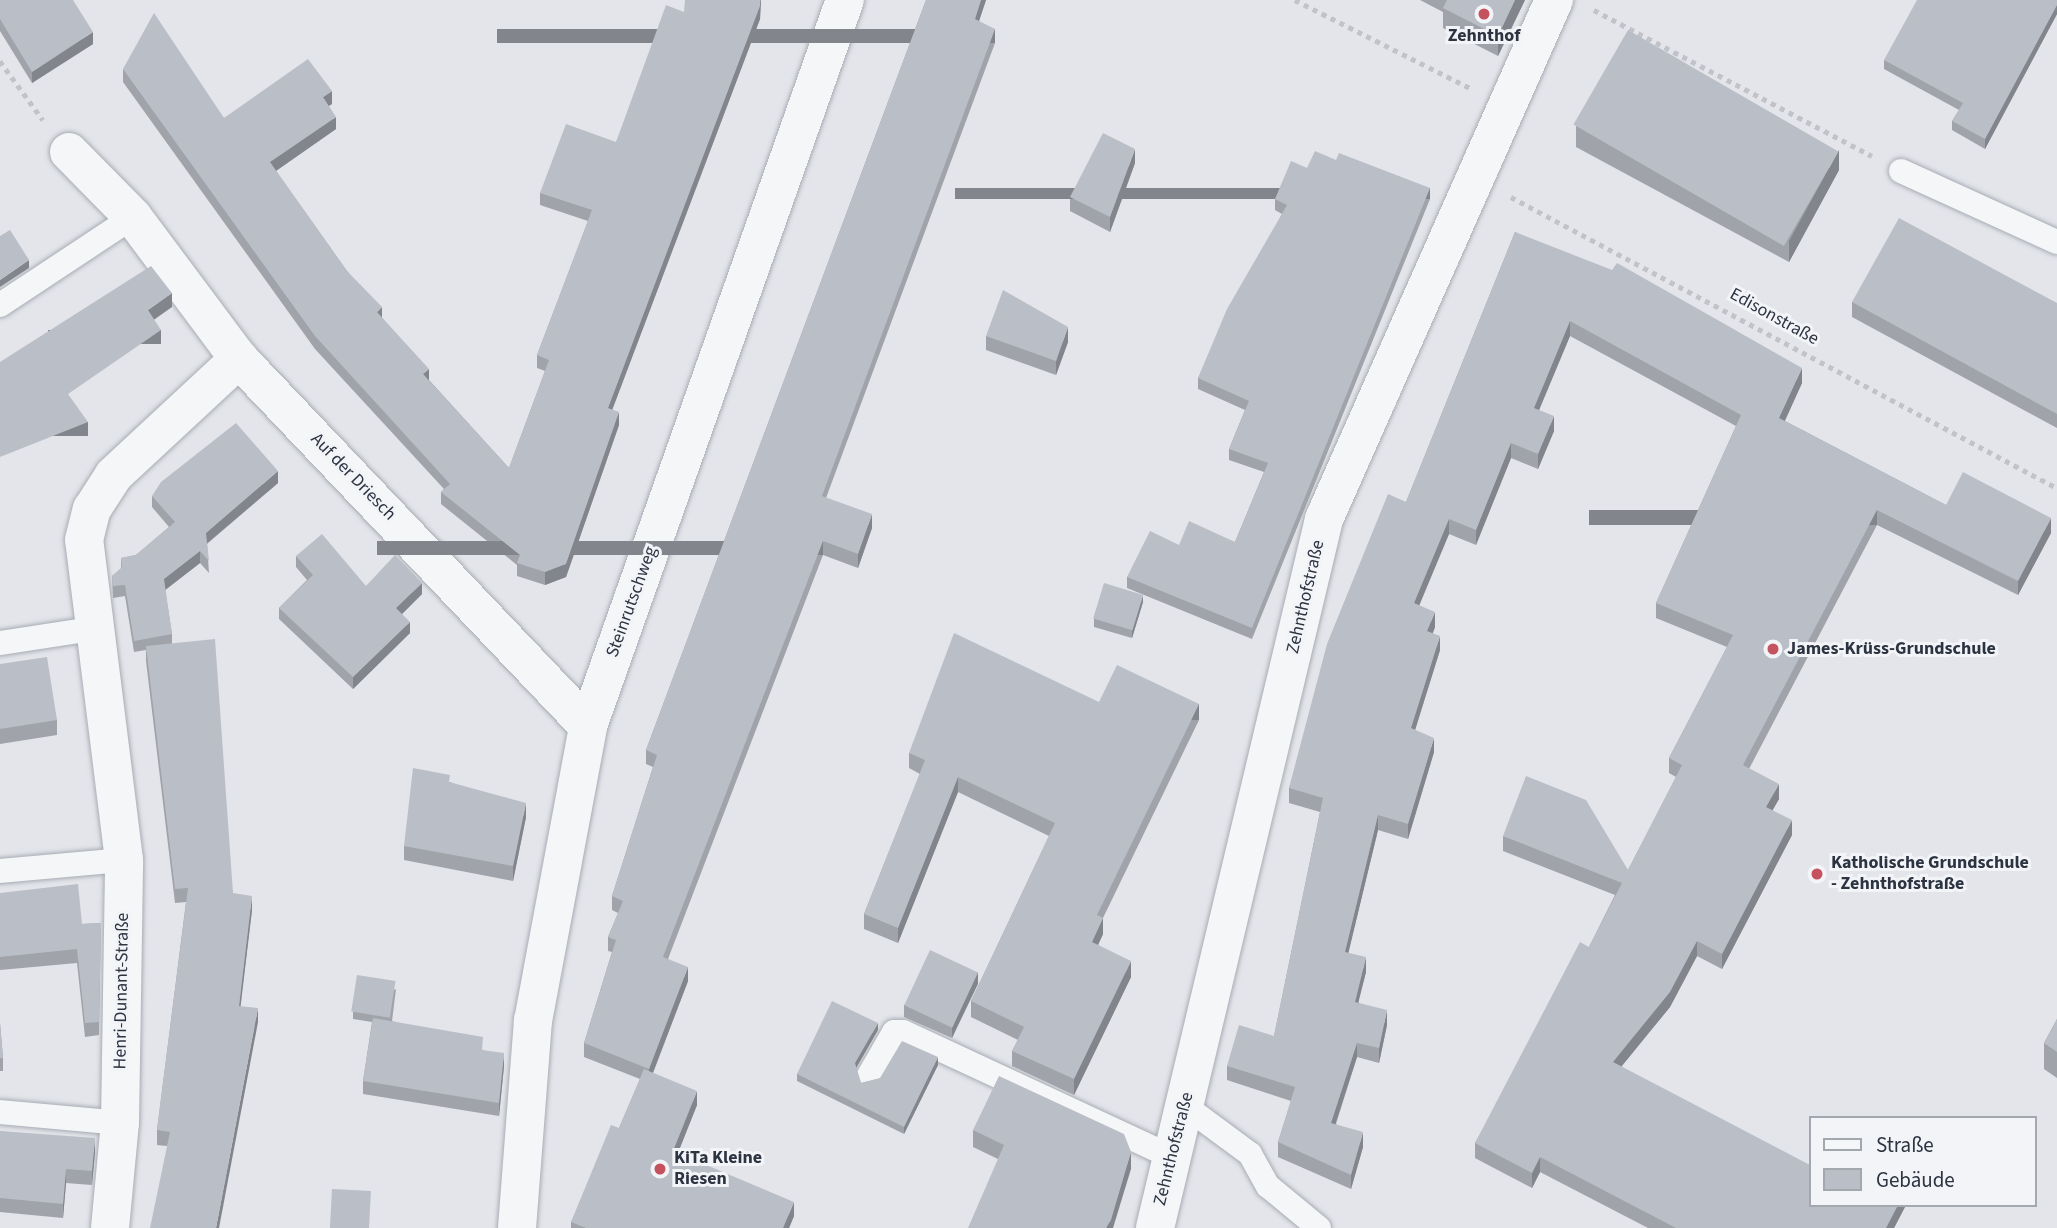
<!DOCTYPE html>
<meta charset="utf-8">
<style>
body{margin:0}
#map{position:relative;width:2057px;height:1228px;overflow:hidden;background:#e3e5ea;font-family:"Source Sans 3",sans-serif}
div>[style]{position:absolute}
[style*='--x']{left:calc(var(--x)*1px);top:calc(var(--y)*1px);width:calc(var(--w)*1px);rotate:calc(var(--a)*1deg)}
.path>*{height:4.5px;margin-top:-2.25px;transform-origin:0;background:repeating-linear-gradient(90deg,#c1c3c8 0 5px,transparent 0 10px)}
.roads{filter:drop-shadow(0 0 2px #a8acb4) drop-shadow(0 0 2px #a8acb4)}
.service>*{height:24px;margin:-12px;padding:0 12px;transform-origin:12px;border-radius:12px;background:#f5f6f8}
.minor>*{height:38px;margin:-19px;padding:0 19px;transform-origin:19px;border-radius:19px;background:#f5f6f8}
.wall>*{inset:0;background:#a0a3aa}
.shaded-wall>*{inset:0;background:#82858b;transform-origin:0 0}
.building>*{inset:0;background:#babec6;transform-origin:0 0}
.dots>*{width:19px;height:19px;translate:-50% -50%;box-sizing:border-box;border:4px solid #f2f4f7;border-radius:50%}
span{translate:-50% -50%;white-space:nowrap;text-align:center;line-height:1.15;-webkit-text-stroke:6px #f2f4f7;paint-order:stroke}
.poi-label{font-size:18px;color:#2c3341;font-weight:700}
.left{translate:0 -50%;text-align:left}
.street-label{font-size:18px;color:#2c3341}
.legend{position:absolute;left:1809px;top:1116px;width:228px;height:91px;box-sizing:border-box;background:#f2f4f7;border:2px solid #a3a7ae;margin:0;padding:9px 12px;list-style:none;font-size:21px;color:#2c3341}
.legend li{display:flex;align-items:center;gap:14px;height:35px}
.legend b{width:35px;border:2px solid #a3a7ae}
</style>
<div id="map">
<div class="path">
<div style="--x:1295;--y:0;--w:196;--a:26.7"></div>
<div style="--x:1594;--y:10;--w:314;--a:27.7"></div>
<div style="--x:0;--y:61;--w:73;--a:53.9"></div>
<div style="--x:1511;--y:197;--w:619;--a:28.06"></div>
</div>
<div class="roads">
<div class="service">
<div style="--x:1901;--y:171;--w:171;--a:24.5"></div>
<div style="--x:0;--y:305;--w:159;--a:-33.5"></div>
<div style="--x:0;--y:643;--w:93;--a:-8.7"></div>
<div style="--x:0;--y:871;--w:124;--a:-5.1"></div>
<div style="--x:868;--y:1077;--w:52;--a:-60"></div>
<div style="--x:894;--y:1032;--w:9;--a:0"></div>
<div style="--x:903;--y:1032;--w:297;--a:24.9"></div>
<div style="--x:1185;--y:1106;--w:81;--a:36.4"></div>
<div style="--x:1250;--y:1154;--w:37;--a:61"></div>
<div style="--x:1268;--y:1186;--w:66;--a:39.5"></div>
<div style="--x:0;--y:1112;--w:121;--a:5.2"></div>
</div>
<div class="minor">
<div style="--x:69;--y:152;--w:91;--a:45.4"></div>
<div style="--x:133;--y:217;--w:177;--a:53.3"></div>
<div style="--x:239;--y:359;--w:506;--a:46.44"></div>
<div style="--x:110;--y:1228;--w:105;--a:-84.6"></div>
<div style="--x:120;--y:1123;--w:263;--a:-89.1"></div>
<div style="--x:124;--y:860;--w:322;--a:-97.1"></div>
<div style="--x:84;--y:540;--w:32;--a:-76"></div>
<div style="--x:92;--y:509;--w:40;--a:-57.1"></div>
<div style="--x:114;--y:475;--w:171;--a:-42.9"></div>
<div style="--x:517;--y:1228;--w:208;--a:-85.6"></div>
<div style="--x:533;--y:1021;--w:300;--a:-79.4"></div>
<div style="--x:588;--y:726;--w:770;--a:-70.51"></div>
<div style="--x:1155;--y:1228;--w:729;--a:-76.59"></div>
<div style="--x:1324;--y:519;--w:568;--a:-66.1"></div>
</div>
</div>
<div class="wall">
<div style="clip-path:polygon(0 0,93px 44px,32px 83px,0 31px)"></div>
<div style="clip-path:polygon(761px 0,760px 19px,612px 410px,619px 425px,566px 577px,545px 585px,517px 576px,517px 565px,441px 504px,441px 492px,444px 489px,315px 349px,123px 82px,123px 69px,224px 118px,332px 104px,329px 106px,336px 129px,276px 171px,347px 271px,429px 380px,509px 468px,545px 371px,537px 368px,537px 355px,588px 221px,540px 205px,540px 193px,616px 142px,684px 12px)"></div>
<div style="clip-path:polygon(926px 0,986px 0,979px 21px,995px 43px,826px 498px,872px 528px,858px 568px,823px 555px,668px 959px,688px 981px,653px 1073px,697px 1105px,678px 1153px,794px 1216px,789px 1228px,571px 1228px,571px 1222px,619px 1128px,640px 1079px,584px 1057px,584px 1043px,612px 952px,608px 951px,608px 937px,618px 913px,612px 910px,612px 896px,653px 767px,646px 764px,646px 750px)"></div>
<div style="clip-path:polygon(1420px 0,1525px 0,1498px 56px,1443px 28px,1443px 12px)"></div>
<div style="clip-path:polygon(2057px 0,2057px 14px,1985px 149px,1952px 130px,1952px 121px,1959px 110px,1884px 69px,1884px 60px)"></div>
<div style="clip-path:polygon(1576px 126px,1839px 170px,1789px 262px,1576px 147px)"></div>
<div style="clip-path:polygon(1135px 163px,1110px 232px,1070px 211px,1070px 197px)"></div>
<div style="clip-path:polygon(1307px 168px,1430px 199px,1252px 639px,1127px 588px,1127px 577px,1179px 545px,1235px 542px,1264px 472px,1229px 460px,1229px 449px,1245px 410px,1198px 389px,1198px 378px,1282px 214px,1275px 210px,1275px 199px)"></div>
<div style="clip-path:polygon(1515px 232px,1802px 383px,1785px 421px,1946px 505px,2051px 533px,2018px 595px,1877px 525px,1749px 769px,1779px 799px,1772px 810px,1792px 835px,1722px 969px,1697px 956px,1670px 1007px,1621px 1066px,1810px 1205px,1906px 1205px,1894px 1228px,1648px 1228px,1540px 1172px,1532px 1188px,1475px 1158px,1475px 1143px,1589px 947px,1615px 895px,1503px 851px,1503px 836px,1628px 870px,1676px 777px,1669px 773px,1669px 758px,1727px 647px,1656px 618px,1656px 603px,1736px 426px,1570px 336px,1539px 410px,1554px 431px,1538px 469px,1511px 458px,1476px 545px,1449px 534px,1419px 605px,1435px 627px,1433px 633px,1440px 650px,1415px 730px,1434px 752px,1408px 839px,1378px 830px,1348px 953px,1366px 972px,1358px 1002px,1387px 1025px,1379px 1063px,1357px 1057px,1336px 1124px,1363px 1147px,1351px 1189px,1278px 1157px,1278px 1142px,1291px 1101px,1227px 1080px,1227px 1066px,1274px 1036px,1320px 812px,1289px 803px,1289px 788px,1406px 502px)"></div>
<div style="clip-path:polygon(1852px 302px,2057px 303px,2057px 428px,1852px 317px)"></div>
<div style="clip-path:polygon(986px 336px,1068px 342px,1056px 375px,986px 350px)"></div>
<div style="clip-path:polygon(278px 483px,207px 544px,209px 573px,200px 563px,165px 590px,172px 634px,172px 644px,233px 893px,252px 910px,240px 1006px,258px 1022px,167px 1146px,157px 1145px,157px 1130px,186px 902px,175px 903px,146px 661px,146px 650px,134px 652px,125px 596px,113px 598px,112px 576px,121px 569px,121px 558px,136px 555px,169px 527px,152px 507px,152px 496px)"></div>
<div style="clip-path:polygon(296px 556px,366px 586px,422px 594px,402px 614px,410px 633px,353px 689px,279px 619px,279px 608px,307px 580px,296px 567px)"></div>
<div style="clip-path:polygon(1143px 602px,1132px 638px,1094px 627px,1094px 619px)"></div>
<div style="clip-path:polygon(0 664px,57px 720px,57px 735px,0 744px)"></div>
<div style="clip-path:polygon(1099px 702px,1199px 720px,1103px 918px,1103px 934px,1098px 945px,1131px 977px,1074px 1095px,1012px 1066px,1012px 1051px,1018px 1040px,971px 1017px,971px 1001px,1049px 836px,958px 792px,898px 943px,864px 929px,864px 914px,920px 774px,909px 768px,909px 753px)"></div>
<div style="clip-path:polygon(450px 782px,526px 817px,513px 881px,404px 860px,404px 846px)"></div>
<div style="clip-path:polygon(0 893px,82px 924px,101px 923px,99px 1035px,85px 1037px,77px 963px,0 970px)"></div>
<div style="clip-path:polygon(978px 972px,952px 1038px,904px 1017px,904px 1005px)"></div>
<div style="clip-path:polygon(396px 989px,392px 1021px,483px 1050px,504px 1066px,499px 1116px,363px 1094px,363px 1081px,372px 1022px,353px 1019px,353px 1012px)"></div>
<div style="clip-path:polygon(2057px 1019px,2057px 1078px,2044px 1069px,2044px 1043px)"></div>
<div style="clip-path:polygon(0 1023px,3px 1058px,3px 1071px,0 1071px)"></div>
<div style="clip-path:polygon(878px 1030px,856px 1068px,861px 1083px,938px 1065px,904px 1134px,797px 1081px,797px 1074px)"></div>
<div style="clip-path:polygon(973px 1130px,1131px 1169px,998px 1159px,973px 1147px)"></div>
<div style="clip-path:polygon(0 1131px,95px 1152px,92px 1185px,66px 1183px,63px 1218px,0 1212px)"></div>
</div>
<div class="shaded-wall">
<div style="clip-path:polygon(761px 0,760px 19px,608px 421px,608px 408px)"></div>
<div style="clip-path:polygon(981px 0,986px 0,975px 33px,975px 19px)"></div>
<div style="clip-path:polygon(1515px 0,1525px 0,1498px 56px,1498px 36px)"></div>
<div style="clip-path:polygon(2057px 5px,2057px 14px,1985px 149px,1985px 139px)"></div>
<div style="left:995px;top:29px;width:14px;height:498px;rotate:90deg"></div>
<div style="clip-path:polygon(93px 32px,93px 44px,32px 83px,32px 72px)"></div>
<div style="clip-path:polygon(332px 91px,332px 104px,323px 109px,323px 97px)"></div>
<div style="clip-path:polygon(336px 117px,336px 129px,270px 175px,270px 162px)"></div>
<div style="clip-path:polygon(1135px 149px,1135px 163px,1110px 232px,1110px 217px)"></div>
<div style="clip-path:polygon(1839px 150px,1839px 170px,1789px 262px,1789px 241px)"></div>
<div style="left:1430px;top:188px;width:11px;height:475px;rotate:90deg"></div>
<div style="clip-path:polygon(29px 260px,29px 268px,0 287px,0 280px)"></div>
<div style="clip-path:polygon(172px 293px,172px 307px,148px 324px,148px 310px)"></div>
<div style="clip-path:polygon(382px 307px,382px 320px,377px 312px)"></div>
<div style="clip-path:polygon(1570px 321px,1570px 336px,1534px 422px,1534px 408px)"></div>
<div style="clip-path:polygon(1068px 327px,1068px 342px,1056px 375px,1056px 361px)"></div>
<div style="left:161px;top:330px;width:14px;height:113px;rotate:90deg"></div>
<div style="clip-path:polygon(1802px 368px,1802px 383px,1779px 433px,1779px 418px)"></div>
<div style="clip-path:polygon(429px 369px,429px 381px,423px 374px)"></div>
<div style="clip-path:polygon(619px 412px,619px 425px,566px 577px,545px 585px,545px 572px)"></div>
<div style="clip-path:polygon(1554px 416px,1554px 431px,1538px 469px,1538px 454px)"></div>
<div style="left:88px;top:422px;width:14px;height:95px;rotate:90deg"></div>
<div style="clip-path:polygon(1511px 443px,1511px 458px,1476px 545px,1476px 530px)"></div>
<div style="clip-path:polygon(278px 471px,278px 483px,206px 544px,206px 533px)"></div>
<div style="left:1877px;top:510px;width:15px;height:288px;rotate:90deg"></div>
<div style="clip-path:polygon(872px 514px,872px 528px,858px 568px,858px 554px)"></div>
<div style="clip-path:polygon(2051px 518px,2051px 533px,2018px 595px,2018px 581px)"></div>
<div style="clip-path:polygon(1449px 519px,1449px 534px,1414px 618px,1414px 603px)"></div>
<div style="left:823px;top:541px;width:14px;height:446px;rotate:90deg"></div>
<div style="clip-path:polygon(200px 551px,200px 563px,164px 591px,164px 579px)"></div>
<div style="clip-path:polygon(422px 583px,422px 594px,396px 620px,396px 608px)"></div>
<div style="clip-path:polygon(1143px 595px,1143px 602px,1132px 638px,1132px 631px)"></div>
<div style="clip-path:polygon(1435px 612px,1435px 627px,1427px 646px,1427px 631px)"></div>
<div style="clip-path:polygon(410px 622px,410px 633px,353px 689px,353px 677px)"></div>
<div style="clip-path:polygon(1440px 636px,1440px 650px,1411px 743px,1411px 728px)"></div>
<div style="left:1199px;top:704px;width:16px;height:234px;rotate:90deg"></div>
<div style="clip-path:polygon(1434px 738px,1434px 752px,1408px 839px,1408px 824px)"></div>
<div style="clip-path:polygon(958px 777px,958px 792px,898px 943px,898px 928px)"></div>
<div style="clip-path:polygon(1779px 784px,1779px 799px,1766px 822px,1766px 807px)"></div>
<div style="clip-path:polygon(526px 803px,526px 817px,513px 881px,513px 866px)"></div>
<div style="clip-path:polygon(1378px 815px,1378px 830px,1345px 967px,1345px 952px)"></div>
<div style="clip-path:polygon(1792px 820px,1792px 835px,1722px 969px,1722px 954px)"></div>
<div style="clip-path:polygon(252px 896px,252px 910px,239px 1020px,239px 1006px)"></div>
<div style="clip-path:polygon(1103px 918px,1103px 934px,1092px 958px,1092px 942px)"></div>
<div style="clip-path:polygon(1697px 941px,1697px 956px,1670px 1007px,1613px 1077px,1613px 1062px)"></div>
<div style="clip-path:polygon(1366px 957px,1366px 972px,1355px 1016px,1355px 1002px)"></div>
<div style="clip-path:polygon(1131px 961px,1131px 977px,1074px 1095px,1074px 1079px)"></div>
<div style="clip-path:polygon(688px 967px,688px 981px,649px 1083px,649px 1069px)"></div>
<div style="clip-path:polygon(978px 972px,978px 984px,952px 1038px,952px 1026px)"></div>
<div style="clip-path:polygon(258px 1008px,258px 1022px,219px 1228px,216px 1228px)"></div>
<div style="clip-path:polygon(1387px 1010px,1387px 1025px,1379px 1063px,1379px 1048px)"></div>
<div style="clip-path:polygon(878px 1023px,878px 1030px,855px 1070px,855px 1063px)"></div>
<div style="clip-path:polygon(1357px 1043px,1357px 1057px,1331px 1137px,1331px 1123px)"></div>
<div style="clip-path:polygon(504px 1053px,504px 1066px,499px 1116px,499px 1103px)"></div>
<div style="clip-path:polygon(938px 1057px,938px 1065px,904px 1134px,904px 1127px)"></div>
<div style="clip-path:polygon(697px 1091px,697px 1105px,673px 1165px,673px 1151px)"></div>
<div style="clip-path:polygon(1363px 1132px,1363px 1147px,1351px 1189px,1351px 1175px)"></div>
<div style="clip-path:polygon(95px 1138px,95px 1152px,92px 1185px,92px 1171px)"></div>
<div style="clip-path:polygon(1131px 1152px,1131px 1169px,1113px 1228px,1106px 1228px)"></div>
<div style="clip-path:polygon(1540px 1157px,1540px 1172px,1532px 1188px,1532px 1173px)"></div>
<div style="clip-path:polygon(66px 1169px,66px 1183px,63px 1218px,63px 1204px)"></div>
<div style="clip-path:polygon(794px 1202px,794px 1216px,789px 1228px,783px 1228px)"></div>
<div style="clip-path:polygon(1898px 1205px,1906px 1205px,1894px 1228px,1886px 1228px)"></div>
</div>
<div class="building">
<div style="clip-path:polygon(0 0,73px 0,93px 32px,32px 72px,0 19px)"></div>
<div style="clip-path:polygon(685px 0,760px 0,760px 6px,608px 408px,619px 412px,566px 564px,545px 572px,517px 563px,520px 555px,441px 492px,450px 484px,315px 336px,123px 69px,154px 13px,224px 118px,308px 59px,332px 91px,323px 97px,336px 117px,270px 162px,347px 271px,382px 307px,377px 312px,429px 369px,423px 374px,509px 468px,549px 360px,537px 355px,592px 210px,540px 193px,566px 124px,616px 142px,666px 5px,684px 12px)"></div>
<div style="clip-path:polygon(926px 0,981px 0,975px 19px,995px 29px,822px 496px,872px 514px,858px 554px,823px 541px,663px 957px,688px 967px,649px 1069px,584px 1043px,616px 940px,608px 937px,623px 901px,612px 896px,657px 755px,646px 750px)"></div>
<div style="clip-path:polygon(1447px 0,1515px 0,1498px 36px,1443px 8px)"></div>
<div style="clip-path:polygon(1917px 0,2057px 0,2057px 5px,1985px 139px,1952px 121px,1963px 103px,1884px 60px)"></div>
<div style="left:1628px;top:30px;width:243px;height:109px;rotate:30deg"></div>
<div style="clip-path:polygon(1103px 133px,1135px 149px,1110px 217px,1070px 197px)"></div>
<div style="clip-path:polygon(1315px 151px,1336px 160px,1339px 153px,1430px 188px,1252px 628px,1127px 577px,1150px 531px,1179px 545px,1189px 521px,1235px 542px,1268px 463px,1229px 449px,1249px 401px,1198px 378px,1227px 309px,1287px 205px,1275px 199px,1291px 161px,1307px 168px)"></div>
<div style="clip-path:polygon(1899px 218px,2057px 303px,2057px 414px,1852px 302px)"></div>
<div style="clip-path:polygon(10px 230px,29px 260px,0 280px,0 236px)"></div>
<div style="clip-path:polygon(1515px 232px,1612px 270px,1617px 263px,1802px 368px,1779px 418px,1946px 505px,1963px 472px,2051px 518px,2018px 581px,1877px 510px,1743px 765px,1779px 784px,1766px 807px,1792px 820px,1722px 954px,1697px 941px,1670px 992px,1613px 1062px,1810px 1165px,1810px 1205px,1898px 1205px,1886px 1228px,1676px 1228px,1540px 1157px,1532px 1173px,1475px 1143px,1580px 942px,1589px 947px,1622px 883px,1503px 836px,1526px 776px,1586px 800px,1628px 870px,1682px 765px,1669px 758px,1733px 635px,1656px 603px,1741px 415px,1570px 321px,1534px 408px,1554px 416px,1538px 454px,1511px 443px,1476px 530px,1449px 519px,1414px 603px,1435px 612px,1427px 631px,1440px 636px,1411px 728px,1434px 738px,1408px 824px,1378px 815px,1345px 952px,1366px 957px,1355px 1002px,1387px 1010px,1379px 1048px,1357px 1043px,1331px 1123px,1363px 1132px,1351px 1175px,1278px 1142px,1295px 1087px,1227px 1066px,1239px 1025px,1274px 1036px,1323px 798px,1289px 788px,1327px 644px,1388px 494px,1406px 502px)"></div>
<div style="clip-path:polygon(151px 266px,172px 293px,148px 310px,161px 330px,68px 394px,88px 422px,0 457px,0 362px)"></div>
<div style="clip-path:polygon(1003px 290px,1068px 327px,1056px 361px,986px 336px)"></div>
<div style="clip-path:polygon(236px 423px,278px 471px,206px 533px,209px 561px,200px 551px,164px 579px,172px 634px,134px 641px,125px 585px,113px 586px,112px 576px,122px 567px,121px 558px,136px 555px,175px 522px,152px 496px,161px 482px)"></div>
<div style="clip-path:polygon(322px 534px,366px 586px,395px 555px,422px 583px,396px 608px,410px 622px,353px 677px,279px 608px,313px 575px,296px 556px)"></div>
<div style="left:1104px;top:583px;width:41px;height:37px;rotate:17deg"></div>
<div style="clip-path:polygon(954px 633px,1099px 702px,1117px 665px,1199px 704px,1097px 915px,1103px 918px,1092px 942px,1131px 961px,1074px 1079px,1012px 1051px,1024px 1027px,971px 1001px,1055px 823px,958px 777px,898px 928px,864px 914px,925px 760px,909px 753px)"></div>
<div style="clip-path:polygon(215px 639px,233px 893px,252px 896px,239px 1006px,258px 1008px,216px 1228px,150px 1228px,170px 1132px,157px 1130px,188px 888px,175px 889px,146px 646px)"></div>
<div style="clip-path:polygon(47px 657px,57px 720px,0 729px,0 664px)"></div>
<div style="clip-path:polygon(413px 768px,450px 775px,449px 782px,526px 803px,513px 866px,404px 846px)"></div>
<div style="clip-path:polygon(78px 884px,82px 924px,101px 923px,99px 1022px,85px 1023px,77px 949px,0 957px,0 893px)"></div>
<div style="left:930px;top:950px;width:53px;height:61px;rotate:25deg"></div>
<div style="left:357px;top:975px;width:39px;height:37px;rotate:9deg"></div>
<div style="clip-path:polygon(832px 1001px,878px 1023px,855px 1063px,861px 1083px,880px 1078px,902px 1041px,938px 1057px,904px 1127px,797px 1074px)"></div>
<div style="clip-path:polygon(373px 1018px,483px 1037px,482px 1050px,504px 1053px,499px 1103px,363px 1081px)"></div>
<div style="clip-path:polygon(2057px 1019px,2057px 1052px,2044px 1043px)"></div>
<div style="clip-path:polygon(0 1023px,3px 1058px,0 1058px)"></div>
<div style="clip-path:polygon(644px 1069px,697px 1091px,673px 1151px,794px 1202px,783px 1228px,586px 1228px,571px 1222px,611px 1125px,619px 1128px)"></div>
<div style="clip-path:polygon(999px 1076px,1124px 1134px,1131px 1152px,1111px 1220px,1106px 1228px,968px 1228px,1004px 1145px,973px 1130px)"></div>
<div style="clip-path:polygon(0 1131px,95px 1138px,92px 1171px,66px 1169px,63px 1204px,0 1198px)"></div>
<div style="left:332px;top:1189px;width:39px;height:39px;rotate:3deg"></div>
</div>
<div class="dots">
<div style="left:1484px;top:14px;background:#c4525f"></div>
<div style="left:1773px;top:649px;background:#c4525f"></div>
<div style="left:1817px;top:874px;background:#c4525f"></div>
<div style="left:660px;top:1169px;background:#c4525f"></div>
</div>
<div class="poi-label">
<span style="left:1484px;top:36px">Zehnthof</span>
<span class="left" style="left:1787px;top:649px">James-Krüss-Grundschule</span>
<span class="left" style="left:1831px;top:874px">Katholische Grundschule<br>- Zehnthofstraße</span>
<span class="left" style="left:674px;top:1169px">KiTa Kleine<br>Riesen</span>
</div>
<div class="street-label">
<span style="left:1774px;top:317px;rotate:29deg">Edisonstraße</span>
<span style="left:353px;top:477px;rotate:46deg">Auf der Driesch</span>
<span style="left:1306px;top:597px;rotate:-77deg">Zehnthofstraße</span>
<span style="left:632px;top:602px;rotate:-70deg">Steinrutschweg</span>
<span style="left:122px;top:991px;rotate:-89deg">Henri-Dunant-Straße</span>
<span style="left:1174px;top:1149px;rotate:-76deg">Zehnthofstraße</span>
</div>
<ul class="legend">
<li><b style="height:9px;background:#f5f6f8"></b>Straße</li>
<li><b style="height:19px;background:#babec6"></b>Gebäude</li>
</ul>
</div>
